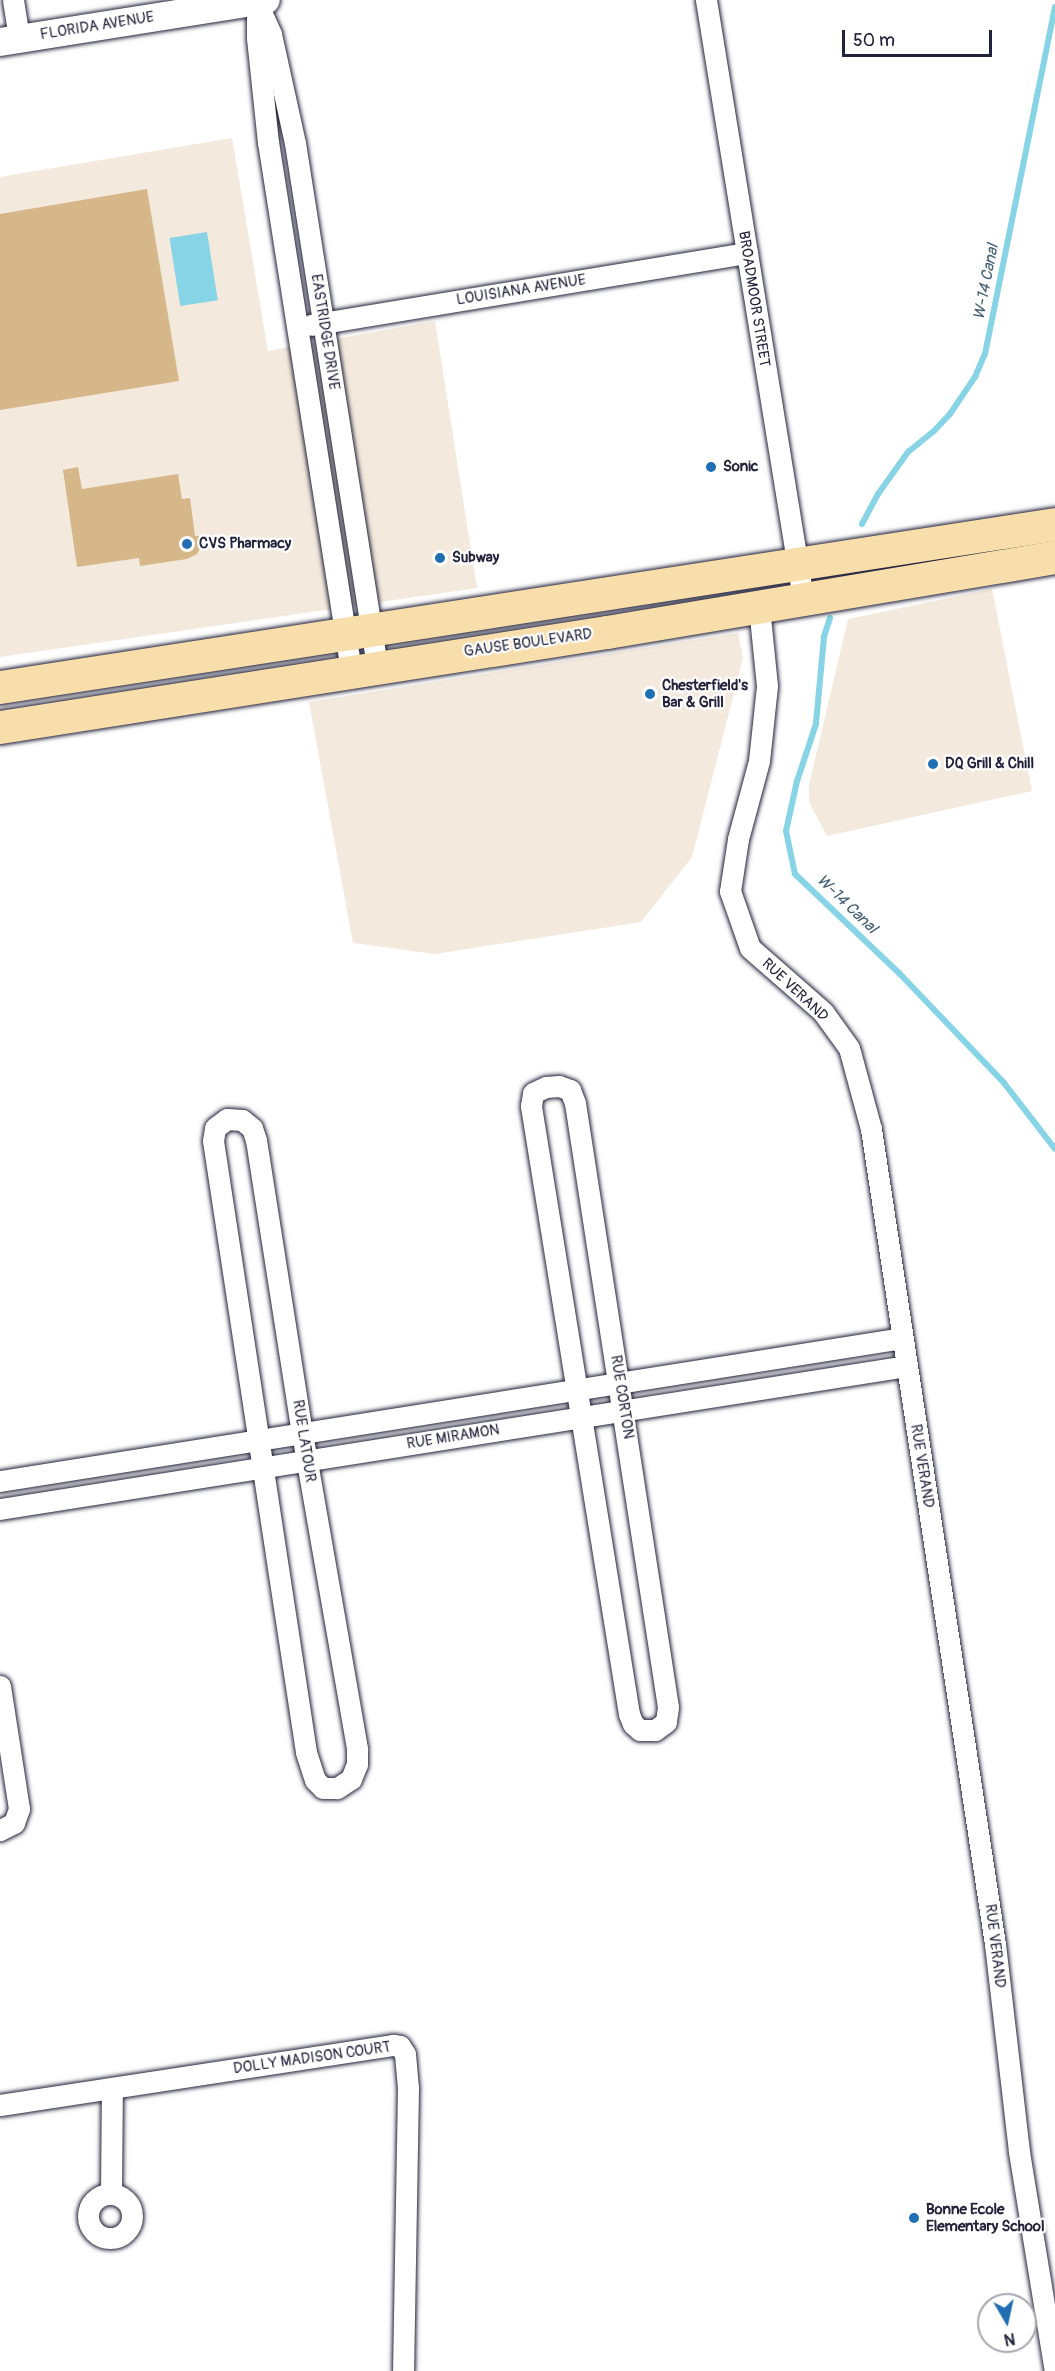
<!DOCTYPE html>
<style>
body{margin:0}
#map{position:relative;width:1055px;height:2371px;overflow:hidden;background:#fff;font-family:Pangolin,sans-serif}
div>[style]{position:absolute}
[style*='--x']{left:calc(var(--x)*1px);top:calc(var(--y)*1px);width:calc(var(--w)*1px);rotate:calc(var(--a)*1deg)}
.built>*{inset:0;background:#f3e9dc}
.water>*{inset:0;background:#86d4e5;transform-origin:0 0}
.stream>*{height:6px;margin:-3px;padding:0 3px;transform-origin:3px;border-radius:3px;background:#86d4e5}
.building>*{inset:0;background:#d6b78a}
.roads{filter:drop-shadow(0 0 2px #22223b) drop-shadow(0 0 2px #22223b)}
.street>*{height:21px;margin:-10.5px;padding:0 10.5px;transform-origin:10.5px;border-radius:10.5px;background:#fff}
.street>.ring{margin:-10.5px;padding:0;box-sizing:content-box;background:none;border:21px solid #fff;border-radius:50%}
.secondary>*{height:28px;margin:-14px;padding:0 14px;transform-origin:14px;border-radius:14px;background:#fff}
.primary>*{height:33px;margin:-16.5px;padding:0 16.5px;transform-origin:16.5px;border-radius:16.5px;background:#f8deab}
.dots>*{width:16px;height:16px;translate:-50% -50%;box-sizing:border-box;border:3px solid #fff;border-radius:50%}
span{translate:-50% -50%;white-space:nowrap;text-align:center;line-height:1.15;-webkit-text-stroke:4.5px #fff;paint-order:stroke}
.street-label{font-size:15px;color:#22223b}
.poi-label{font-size:15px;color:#22223b;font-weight:700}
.left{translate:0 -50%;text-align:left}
.water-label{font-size:16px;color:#456076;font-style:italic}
.north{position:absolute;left:977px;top:2293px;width:60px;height:60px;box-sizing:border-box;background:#fff;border:2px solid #a7a7b1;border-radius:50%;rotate:171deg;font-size:16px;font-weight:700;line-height:24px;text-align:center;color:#22223b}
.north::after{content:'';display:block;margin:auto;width:21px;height:27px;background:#1f6fb2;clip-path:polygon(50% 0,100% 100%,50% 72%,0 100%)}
.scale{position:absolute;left:842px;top:30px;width:150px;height:27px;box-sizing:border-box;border:3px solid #22223b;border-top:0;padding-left:8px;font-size:18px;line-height:21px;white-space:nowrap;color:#22223b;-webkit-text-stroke:4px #fff;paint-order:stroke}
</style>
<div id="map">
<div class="built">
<div style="clip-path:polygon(232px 138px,268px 351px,435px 321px,477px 588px,0 657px,0 177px)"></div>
<div style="clip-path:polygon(992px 589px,1032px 791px,827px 836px,809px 802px,809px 785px,848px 619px)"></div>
<div style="clip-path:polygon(738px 633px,743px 658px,692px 857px,641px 922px,435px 954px,353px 943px,309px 702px)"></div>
</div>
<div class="water">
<div style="left:207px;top:232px;width:69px;height:38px;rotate:81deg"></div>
</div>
<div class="stream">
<div style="--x:862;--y:524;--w:34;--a:-62"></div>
<div style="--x:878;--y:494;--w:52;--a:-54.5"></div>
<div style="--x:908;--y:452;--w:33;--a:-39"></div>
<div style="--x:934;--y:431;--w:23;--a:-47"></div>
<div style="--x:950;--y:414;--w:45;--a:-56"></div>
<div style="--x:975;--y:377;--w:25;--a:-67"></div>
<div style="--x:985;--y:354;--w:354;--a:-78.6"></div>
<div style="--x:830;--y:618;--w:20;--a:108"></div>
<div style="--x:824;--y:637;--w:87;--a:95.3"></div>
<div style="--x:816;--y:724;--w:60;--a:108.4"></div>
<div style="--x:797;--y:781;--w:51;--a:102.4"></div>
<div style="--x:786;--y:831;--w:44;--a:78.2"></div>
<div style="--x:795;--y:874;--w:145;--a:43.6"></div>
<div style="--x:900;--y:974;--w:151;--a:46.3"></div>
<div style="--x:1004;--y:1083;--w:83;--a:52.3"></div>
</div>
<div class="building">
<div style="clip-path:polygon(147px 189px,179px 381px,0 410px,0 214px)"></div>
<div style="clip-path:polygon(78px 467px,82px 489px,178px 474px,182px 499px,190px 498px,195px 536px,199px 536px,200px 548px,197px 554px,187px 559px,140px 566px,139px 558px,77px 567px,63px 470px)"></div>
</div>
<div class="roads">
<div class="street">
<div style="--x:13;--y:0;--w:38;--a:81"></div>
<div style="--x:257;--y:0;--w:38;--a:90"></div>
<div style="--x:257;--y:38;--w:105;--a:84"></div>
<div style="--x:268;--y:142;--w:534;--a:81.07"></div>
<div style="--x:706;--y:0;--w:606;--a:80.79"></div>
<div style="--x:263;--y:16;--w:20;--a:66"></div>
<div style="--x:271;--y:34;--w:112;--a:77.6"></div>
<div style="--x:295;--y:143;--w:529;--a:81.09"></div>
<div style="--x:311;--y:325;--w:442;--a:-9.4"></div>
<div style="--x:759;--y:607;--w:79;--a:84.2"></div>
<div style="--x:767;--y:686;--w:75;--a:96.1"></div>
<div style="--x:759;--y:761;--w:81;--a:105.1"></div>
<div style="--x:738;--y:839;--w:53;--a:98.7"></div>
<div style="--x:730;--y:891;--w:60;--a:70.7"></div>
<div style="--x:750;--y:948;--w:97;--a:41.2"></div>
<div style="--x:823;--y:1012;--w:44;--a:54.2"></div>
<div style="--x:849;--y:1048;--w:84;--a:74.8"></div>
<div style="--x:871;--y:1129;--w:824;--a:81.35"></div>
<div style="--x:995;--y:1944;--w:209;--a:83.4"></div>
<div style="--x:1019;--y:2152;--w:222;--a:80.7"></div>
<div style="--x:559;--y:1086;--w:12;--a:20"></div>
<div style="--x:570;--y:1090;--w:14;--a:69"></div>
<div style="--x:575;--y:1103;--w:611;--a:81.25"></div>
<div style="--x:668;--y:1707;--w:15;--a:98"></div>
<div style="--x:666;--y:1722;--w:14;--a:144"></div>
<div style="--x:655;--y:1730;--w:15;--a:180"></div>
<div style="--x:640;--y:1730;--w:9;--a:-139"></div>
<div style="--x:633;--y:1724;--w:11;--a:-112"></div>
<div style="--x:629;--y:1714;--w:616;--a:-99.16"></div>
<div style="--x:531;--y:1106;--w:13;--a:-81"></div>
<div style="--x:533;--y:1093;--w:14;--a:-25"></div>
<div style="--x:546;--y:1087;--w:13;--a:-4"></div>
<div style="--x:227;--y:1119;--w:15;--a:4"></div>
<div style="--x:242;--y:1120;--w:13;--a:39"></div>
<div style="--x:252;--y:1128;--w:13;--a:72"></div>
<div style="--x:256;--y:1140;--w:297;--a:81.1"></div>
<div style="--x:302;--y:1433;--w:321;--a:80.1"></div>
<div style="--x:357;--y:1749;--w:15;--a:90"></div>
<div style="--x:357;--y:1764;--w:16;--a:112"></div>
<div style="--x:351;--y:1779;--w:17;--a:147"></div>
<div style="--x:337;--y:1788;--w:14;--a:180"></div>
<div style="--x:323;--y:1788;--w:11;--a:-135"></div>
<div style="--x:315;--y:1780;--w:29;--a:-108"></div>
<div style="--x:306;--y:1752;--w:618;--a:-98.65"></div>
<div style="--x:213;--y:1141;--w:13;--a:-81"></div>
<div style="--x:215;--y:1128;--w:15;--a:-37"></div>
<div style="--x:0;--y:1481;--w:913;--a:-9.01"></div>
<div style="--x:0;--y:1509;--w:917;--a:-8.97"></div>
<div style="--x:0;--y:1686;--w:124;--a:81.2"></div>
<div style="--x:19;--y:1809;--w:15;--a:110"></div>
<div style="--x:14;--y:1823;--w:16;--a:153"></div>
<div style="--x:0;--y:2105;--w:398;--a:-8.7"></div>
<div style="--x:393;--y:2045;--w:7;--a:8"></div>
<div style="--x:400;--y:2046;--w:9;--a:58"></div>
<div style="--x:405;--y:2054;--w:34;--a:85"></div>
<div style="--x:408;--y:2088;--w:283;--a:91"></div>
<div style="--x:111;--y:2193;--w:105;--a:-89.5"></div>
<div class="ring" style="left:88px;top:2194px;width:23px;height:23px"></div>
</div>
<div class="secondary">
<div style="--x:0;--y:42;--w:269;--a:-9"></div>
</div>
<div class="primary">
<div style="--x:0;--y:687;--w:1068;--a:-8.78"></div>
<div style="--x:0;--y:727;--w:614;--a:-8.9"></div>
<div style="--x:607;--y:632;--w:454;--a:-9.5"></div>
</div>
</div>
<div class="dots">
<div style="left:711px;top:467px;background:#1f6fb2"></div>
<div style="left:187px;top:544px;background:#1f6fb2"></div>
<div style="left:440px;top:558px;background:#1f6fb2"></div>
<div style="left:650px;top:694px;background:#1f6fb2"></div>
<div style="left:933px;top:764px;background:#1f6fb2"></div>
<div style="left:914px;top:2218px;background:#1f6fb2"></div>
</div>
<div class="street-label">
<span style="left:97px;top:26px;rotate:-9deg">FLORIDA AVENUE</span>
<span style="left:521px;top:290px;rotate:-9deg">LOUISIANA AVENUE</span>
<span style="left:754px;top:299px;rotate:81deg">BROADMOOR STREET</span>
<span style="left:325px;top:332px;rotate:81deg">EASTRIDGE DRIVE</span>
<span style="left:528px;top:643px;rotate:-8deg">GAUSE BOULEVARD</span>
<span style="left:795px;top:990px;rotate:43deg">RUE VERAND</span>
<span style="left:622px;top:1397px;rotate:81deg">RUE CORTON</span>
<span style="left:453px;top:1437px;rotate:-9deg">RUE MIRAMON</span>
<span style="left:304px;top:1441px;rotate:81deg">RUE LATOUR</span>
<span style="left:922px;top:1466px;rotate:81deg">RUE VERAND</span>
<span style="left:995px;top:1946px;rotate:83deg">RUE VERAND</span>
<span style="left:312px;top:2058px;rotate:-8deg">DOLLY MADISON COURT</span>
</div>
<div class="poi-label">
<span class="left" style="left:723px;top:467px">Sonic</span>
<span class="left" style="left:199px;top:544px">CVS Pharmacy</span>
<span class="left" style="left:452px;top:558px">Subway</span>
<span class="left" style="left:662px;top:694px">Chesterfield's<br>Bar &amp; Grill</span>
<span class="left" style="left:945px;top:764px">DQ Grill &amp; Chill</span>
<span class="left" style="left:926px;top:2218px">Bonne Ecole<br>Elementary School</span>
</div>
<div class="water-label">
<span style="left:986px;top:282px;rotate:-79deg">W-14 Canal</span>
<span style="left:847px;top:904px;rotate:44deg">W-14 Canal</span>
</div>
<div class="north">N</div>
<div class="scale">50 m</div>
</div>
